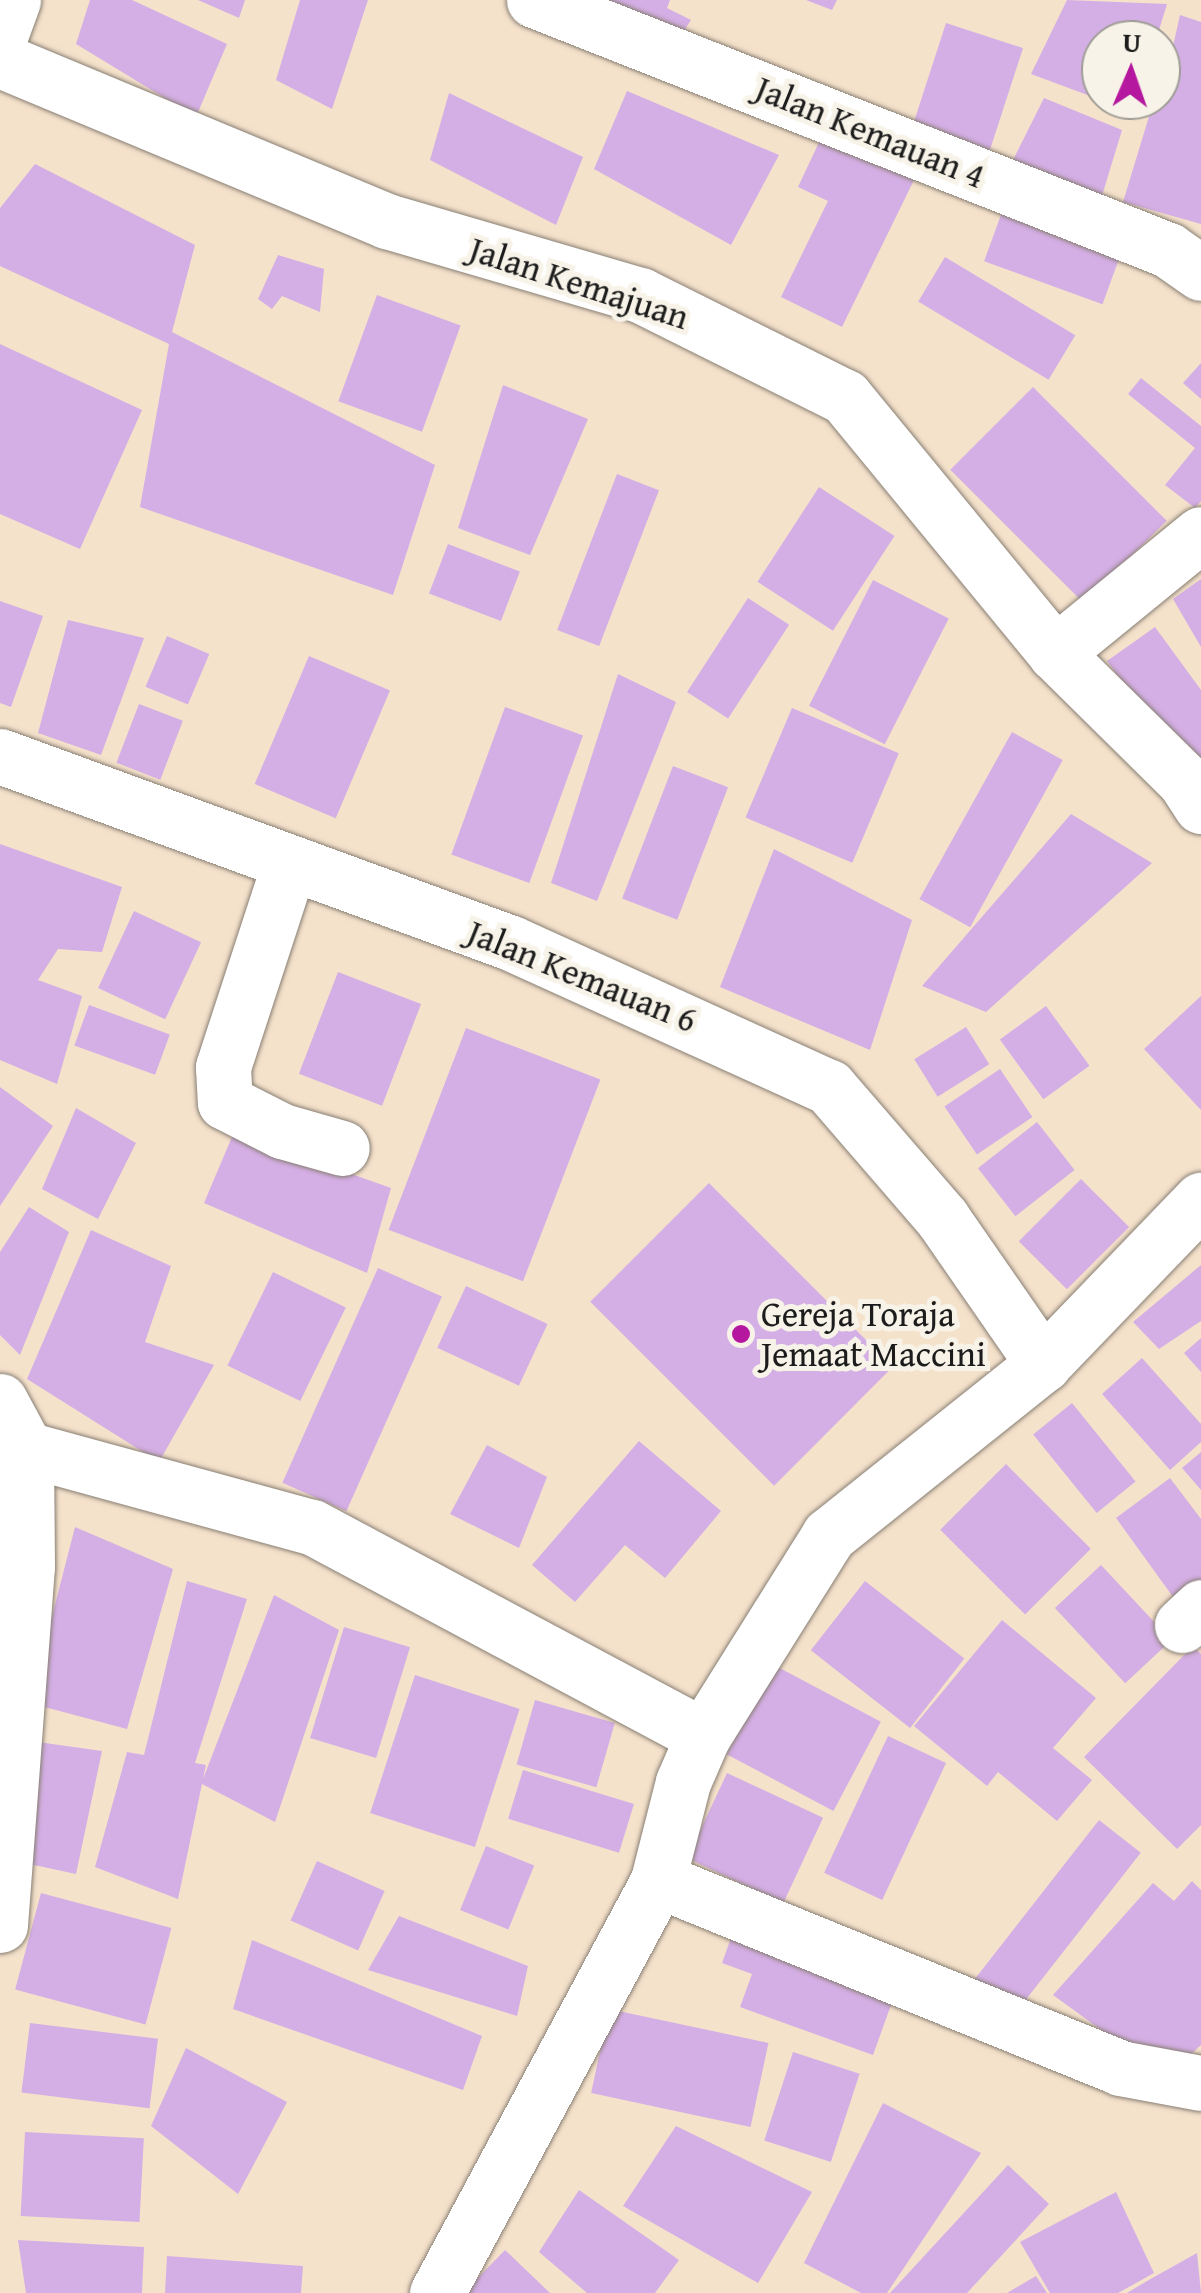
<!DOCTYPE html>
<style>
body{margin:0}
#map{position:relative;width:1201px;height:2293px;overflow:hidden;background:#f5e2cb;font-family:"Gentium Book Plus",serif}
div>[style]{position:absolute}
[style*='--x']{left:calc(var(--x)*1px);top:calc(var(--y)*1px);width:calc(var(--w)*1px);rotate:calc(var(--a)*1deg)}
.building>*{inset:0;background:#d4afe5;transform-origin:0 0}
.roads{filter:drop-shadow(0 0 2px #887f74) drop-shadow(0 0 2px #887f74)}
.street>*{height:55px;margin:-27.5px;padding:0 27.5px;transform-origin:27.5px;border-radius:27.5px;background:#fff}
.dots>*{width:28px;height:28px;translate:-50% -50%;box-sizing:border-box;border:5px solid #f7f3e8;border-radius:50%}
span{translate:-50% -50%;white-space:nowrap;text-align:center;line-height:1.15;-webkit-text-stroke:10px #f7f3e8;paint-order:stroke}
.street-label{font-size:35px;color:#1c1c1c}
.poi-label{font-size:35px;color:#1c1c1c}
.left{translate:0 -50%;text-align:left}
.north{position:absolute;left:1081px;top:20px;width:100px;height:100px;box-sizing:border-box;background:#f7f3e8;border:2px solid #9f9d96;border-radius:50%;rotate:2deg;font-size:28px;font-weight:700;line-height:40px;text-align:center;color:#1c1c1c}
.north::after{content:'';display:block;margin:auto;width:35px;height:45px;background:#b5179e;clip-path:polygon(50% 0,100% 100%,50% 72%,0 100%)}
</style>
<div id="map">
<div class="building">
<div style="clip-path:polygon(90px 0,132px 0,227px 44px,196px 117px,76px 44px)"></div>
<div style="clip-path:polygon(198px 0,245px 0,239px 18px)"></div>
<div style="clip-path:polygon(300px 0,368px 0,332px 109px,276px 80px)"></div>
<div style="clip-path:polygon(591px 0,670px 0,667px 8px,691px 20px,678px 40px)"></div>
<div style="clip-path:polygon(806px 0,837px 0,832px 10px)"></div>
<div style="clip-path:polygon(1067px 0,1167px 4px,1156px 40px,1101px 40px,1101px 100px,1031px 74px)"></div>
<div style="clip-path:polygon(1180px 15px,1201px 22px,1201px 224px,1123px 202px,1154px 100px,1161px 100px)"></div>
<div style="left:946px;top:23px;width:81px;height:114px;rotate:18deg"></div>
<div style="clip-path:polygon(627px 91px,779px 155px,731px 245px,594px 169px)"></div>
<div style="clip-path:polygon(449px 93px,583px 157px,556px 225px,430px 160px)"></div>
<div style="clip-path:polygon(1044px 98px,1122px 130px,1101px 199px,1009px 168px)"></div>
<div style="clip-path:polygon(1103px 100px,1137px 100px,1133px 112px)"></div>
<div style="clip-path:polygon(822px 136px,914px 180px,842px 327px,781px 297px,828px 201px,798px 187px)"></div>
<div style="clip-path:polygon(35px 164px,195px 245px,172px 332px,435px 465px,393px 595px,140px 507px,169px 344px,0 266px,0 208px)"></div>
<div style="left:1006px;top:201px;width:126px;height:64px;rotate:20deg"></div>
<div style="clip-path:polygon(278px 255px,324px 269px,320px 312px,282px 296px,272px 309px,258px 299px)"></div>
<div style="left:945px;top:257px;width:152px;height:52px;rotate:31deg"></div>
<div style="left:377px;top:295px;width:89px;height:113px;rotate:20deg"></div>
<div style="clip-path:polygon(0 344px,142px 410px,80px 549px,0 514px)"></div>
<div style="clip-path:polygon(1201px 363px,1201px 399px,1183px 383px)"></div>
<div style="clip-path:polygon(1141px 378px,1201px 426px,1201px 501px,1195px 508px,1165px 485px,1195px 448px,1128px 394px)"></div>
<div style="clip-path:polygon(503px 385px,588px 419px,530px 555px,458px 528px)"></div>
<div style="left:1033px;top:387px;width:189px;height:117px;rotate:45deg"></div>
<div style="left:617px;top:474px;width:45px;height:167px;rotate:21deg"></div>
<div style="left:819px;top:487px;width:90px;height:113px;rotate:33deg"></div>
<div style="left:448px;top:544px;width:77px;height:53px;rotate:21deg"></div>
<div style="clip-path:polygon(1201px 579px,1201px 647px,1173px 599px)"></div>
<div style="left:873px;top:580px;width:85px;height:141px;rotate:27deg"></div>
<div style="left:748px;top:598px;width:49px;height:112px;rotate:33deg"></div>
<div style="clip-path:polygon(0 601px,43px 616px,11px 707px,0 703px)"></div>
<div style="clip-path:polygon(68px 620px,144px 638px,101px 755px,38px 733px)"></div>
<div style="clip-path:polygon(1155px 627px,1201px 690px,1201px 789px,1107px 661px)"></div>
<div style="left:167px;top:636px;width:46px;height:55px;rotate:23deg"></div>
<div style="left:309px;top:656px;width:88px;height:139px;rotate:23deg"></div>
<div style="clip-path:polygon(618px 674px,676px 702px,597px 901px,551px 883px)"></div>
<div style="left:139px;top:704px;width:47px;height:63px;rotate:21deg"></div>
<div style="left:505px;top:707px;width:83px;height:157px;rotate:20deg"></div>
<div style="left:792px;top:708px;width:116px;height:119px;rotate:23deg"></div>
<div style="left:1012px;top:732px;width:58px;height:191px;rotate:29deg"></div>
<div style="left:673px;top:766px;width:59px;height:142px;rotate:21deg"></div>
<div style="clip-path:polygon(1071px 814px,1152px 863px,986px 1012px,922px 986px)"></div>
<div style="clip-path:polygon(0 844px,122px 887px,102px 952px,58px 949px,38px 980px,82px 996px,57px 1084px,0 1060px)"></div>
<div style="clip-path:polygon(774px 849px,912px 920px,870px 1050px,720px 987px)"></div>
<div style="left:134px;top:911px;width:74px;height:85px;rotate:25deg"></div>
<div style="left:338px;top:972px;width:89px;height:109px;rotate:21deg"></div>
<div style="clip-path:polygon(1201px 996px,1201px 1110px,1144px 1049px)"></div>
<div style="left:89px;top:1005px;width:86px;height:43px;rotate:20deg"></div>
<div style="left:1046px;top:1006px;width:74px;height:57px;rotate:54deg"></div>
<div style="left:966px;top:1027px;width:44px;height:61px;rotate:58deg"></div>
<div style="left:466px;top:1028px;width:144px;height:216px;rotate:21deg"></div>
<div style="left:1000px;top:1069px;width:58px;height:67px;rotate:56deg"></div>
<div style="clip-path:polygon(0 1087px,53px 1126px,0 1206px)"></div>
<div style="clip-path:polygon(76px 1108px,136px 1143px,98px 1219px,42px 1189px)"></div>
<div style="left:1037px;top:1122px;width:61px;height:75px;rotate:52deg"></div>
<div style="clip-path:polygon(234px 1132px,391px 1188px,367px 1273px,204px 1203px)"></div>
<div style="left:1081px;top:1179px;width:68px;height:88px;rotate:45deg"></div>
<div style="left:709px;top:1183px;width:260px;height:168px;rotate:45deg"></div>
<div style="clip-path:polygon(29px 1207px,69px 1232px,20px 1355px,0 1335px,0 1252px)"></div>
<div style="clip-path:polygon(91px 1230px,171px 1266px,145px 1342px,214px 1365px,159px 1462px,27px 1379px)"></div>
<div style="clip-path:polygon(1201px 1265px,1201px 1321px,1159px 1349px,1133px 1322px)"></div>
<div style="left:378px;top:1268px;width:70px;height:235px;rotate:24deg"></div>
<div style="left:273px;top:1272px;width:81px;height:104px;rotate:26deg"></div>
<div style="left:466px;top:1286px;width:90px;height:68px;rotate:25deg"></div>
<div style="clip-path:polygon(1201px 1338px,1201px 1372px,1184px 1353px)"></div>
<div style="clip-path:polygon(1142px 1358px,1201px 1424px,1201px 1442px,1170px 1470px,1102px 1394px)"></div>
<div style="left:1072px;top:1403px;width:101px;height:50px;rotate:51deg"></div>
<div style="clip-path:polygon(639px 1441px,721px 1511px,665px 1578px,625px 1545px,575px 1602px,532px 1565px)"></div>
<div style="clip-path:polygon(487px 1445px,547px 1477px,519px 1548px,450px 1514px)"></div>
<div style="clip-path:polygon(1201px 1452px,1201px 1490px,1182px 1468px)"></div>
<div style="left:1006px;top:1464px;width:120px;height:93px;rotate:45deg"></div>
<div style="clip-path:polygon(1170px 1478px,1201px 1519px,1201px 1583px,1176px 1601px,1116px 1518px)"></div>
<div style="clip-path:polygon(75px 1527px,173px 1569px,127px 1729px,37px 1705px,41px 1659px)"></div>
<div style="left:1101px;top:1565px;width:103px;height:63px;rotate:47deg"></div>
<div style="clip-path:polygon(187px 1581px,247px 1599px,195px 1763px,206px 1765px,203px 1779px,274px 1595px,339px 1630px,275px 1822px,202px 1784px,178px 1899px,95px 1867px,127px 1752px,144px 1755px)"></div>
<div style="left:865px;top:1581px;width:126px;height:88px;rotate:38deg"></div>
<div style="clip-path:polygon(1002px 1620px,1096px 1698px,1053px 1748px,1092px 1780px,1057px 1821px,998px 1772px,987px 1786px,914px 1726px)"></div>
<div style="left:344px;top:1627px;width:69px;height:116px;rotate:17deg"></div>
<div style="clip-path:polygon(1193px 1646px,1201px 1654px,1201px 1825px,1177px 1849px,1084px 1757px)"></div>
<div style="left:774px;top:1665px;width:121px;height:101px;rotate:28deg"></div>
<div style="left:415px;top:1675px;width:110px;height:145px;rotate:18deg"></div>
<div style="left:535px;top:1700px;width:83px;height:67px;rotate:16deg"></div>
<div style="left:888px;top:1736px;width:64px;height:151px;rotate:25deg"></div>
<div style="clip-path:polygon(38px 1742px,102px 1751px,76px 1874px,34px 1865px,19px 1875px)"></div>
<div style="left:523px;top:1770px;width:116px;height:51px;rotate:17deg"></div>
<div style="left:727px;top:1773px;width:106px;height:94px;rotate:25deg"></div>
<div style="left:1099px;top:1820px;width:53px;height:210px;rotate:38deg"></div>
<div style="left:486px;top:1846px;width:52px;height:69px;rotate:22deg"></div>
<div style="left:317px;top:1861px;width:74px;height:65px;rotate:24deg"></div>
<div style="clip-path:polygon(1192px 1881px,1201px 1890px,1201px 2045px,1166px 2077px,1053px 1995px,1153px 1883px,1174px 1901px)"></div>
<div style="left:41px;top:1893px;width:135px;height:100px;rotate:15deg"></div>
<div style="clip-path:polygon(399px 1916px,528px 1966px,517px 2016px,368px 1970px)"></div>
<div style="clip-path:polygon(732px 1935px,895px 1994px,873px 2055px,740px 2007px,752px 1974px,722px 1963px)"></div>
<div style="clip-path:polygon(252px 1940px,482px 2036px,463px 2090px,233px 2009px)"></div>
<div style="left:609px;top:2009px;width:163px;height:86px;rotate:12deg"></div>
<div style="left:30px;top:2023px;width:129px;height:70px;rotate:7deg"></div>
<div style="clip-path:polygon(186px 2048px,287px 2102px,238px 2194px,151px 2126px)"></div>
<div style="left:793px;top:2052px;width:70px;height:93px;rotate:18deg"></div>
<div style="clip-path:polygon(883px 2103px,981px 2153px,887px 2293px,861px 2293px,804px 2263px)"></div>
<div style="clip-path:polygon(676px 2126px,812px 2192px,758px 2283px,623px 2206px)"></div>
<div style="left:25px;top:2132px;width:119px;height:84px;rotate:3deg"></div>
<div style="clip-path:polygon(1008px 2165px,1049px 2204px,967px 2293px,890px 2293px)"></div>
<div style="clip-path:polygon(579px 2190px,679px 2260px,655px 2293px,587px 2293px,539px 2252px)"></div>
<div style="clip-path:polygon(1116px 2192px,1154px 2273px,1118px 2293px,1050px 2293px,1020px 2242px)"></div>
<div style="clip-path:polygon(18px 2240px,144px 2247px,142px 2293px,26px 2293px)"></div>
<div style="clip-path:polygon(505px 2250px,550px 2293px,463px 2293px)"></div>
<div style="clip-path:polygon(1197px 2253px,1201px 2293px,1127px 2293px,1147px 2281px)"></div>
<div style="clip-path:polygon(167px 2256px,303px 2266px,301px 2293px,165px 2293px)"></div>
<div style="clip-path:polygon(1036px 2276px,1047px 2293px,1007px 2293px)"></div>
</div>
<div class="roads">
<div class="street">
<div style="--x:534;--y:0;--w:682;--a:21.52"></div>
<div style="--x:1168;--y:250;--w:40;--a:34.9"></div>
<div style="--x:0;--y:36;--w:38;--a:-70"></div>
<div style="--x:0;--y:60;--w:419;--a:22.6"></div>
<div style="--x:387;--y:221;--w:264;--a:16.3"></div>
<div style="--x:640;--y:295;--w:229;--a:26.5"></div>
<div style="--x:845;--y:397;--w:331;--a:50.6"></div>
<div style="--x:1055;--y:653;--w:181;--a:44.6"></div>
<div style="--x:1184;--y:780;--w:31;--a:57"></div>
<div style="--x:1055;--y:653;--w:188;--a:-39.2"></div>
<div style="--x:0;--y:756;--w:544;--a:20.1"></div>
<div style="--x:511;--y:943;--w:349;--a:24.4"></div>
<div style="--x:829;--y:1087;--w:173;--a:49.2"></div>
<div style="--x:942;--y:1218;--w:178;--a:55.3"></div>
<div style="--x:289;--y:865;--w:213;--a:108.1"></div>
<div style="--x:223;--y:1067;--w:35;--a:87"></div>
<div style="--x:225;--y:1102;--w:64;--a:27"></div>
<div style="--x:282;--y:1131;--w:62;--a:15.8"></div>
<div style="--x:0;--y:1401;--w:55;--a:61.6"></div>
<div style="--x:26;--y:1449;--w:296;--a:15.3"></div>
<div style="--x:312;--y:1527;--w:443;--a:28.1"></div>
<div style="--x:1182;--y:1625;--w:26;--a:-43"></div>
<div style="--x:658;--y:1880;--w:499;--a:22.1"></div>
<div style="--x:1120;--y:2068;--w:82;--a:10.5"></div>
<div style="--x:0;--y:1925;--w:360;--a:-85.7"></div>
<div style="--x:27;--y:1566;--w:117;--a:-90.5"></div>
<div style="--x:437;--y:2293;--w:468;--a:-61.8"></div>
<div style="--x:658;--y:1880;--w:101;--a:-75.7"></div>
<div style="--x:683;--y:1782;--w:50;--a:-66.5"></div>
<div style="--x:703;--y:1736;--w:237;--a:-57.9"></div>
<div style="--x:829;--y:1535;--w:274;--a:-38.6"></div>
<div style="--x:1043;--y:1364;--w:228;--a:-46.1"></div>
</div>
</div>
<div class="dots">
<div style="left:741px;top:1334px;background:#b5179e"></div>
</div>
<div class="street-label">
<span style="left:870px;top:132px;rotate:22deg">Jalan Kemauan 4</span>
<span style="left:579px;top:283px;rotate:18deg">Jalan Kemajuan</span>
<span style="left:582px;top:976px;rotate:22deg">Jalan Kemauan 6</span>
</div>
<div class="poi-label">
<span class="left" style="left:761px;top:1334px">Gereja Toraja<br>Jemaat Maccini</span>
</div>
<div class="north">U</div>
</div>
